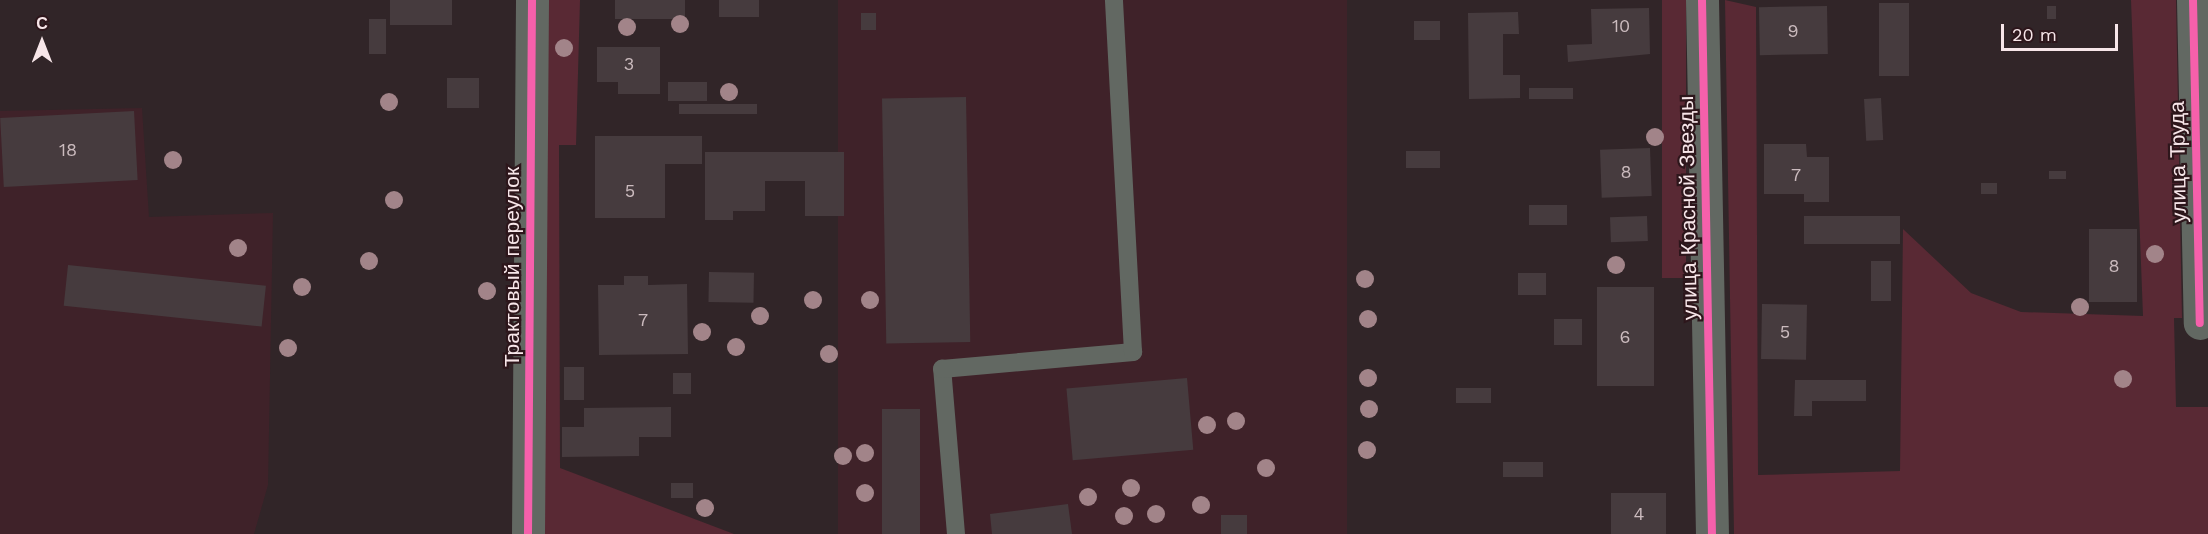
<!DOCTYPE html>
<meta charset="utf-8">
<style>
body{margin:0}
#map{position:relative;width:2208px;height:534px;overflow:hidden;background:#312528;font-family:"Work Sans",sans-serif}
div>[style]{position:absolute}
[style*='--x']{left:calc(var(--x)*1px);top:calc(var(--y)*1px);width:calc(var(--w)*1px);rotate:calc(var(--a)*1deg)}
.built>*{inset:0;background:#3f2229;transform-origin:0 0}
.green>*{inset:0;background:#592934;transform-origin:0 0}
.building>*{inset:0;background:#463b3e;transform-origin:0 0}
.service>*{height:18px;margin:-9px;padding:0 9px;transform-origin:9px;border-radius:9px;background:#626862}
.minor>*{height:33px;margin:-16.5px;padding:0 16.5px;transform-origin:16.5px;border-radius:16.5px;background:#626862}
.cycleway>*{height:8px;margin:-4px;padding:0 4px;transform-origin:4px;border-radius:4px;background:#f560ab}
.trees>*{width:18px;height:18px;margin:-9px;border-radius:50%;background:#a28489}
span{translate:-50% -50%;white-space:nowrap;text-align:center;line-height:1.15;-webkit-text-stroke:4.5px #2d161b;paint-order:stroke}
.number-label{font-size:18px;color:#cbbbbe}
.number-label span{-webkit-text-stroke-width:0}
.street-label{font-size:21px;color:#f7e6e9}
.north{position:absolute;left:12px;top:12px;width:60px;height:60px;-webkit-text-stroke:4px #2d161b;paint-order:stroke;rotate:0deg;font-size:16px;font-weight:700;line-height:24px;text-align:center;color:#f7e6e9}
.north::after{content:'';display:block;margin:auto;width:21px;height:27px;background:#f7e6e9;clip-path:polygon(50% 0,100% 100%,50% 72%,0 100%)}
.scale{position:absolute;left:2001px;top:24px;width:117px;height:27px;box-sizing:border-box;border:3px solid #f7e6e9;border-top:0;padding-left:8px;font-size:18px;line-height:21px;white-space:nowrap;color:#f7e6e9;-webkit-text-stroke:4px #2d161b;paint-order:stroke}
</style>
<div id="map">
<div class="built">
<div style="left:838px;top:0;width:509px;height:534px"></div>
<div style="clip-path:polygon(142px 108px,149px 217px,273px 213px,268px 485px,254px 534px,0 534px,0 111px)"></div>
</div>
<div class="green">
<div style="clip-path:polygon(548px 0,580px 0,576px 145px,559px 145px,560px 468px,734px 534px,541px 534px)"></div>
<div style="left:1662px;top:0;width:24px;height:278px"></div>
<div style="clip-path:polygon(1725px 0,1756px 7px,1758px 475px,1900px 471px,1903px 229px,1971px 293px,2021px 312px,2143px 316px,2131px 0,2176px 0,2182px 318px,2174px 318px,2176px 407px,2208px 407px,2208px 534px,1734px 534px)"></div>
</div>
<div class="building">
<div style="left:390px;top:0;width:62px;height:25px"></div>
<div style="left:615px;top:0;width:70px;height:19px"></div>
<div style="left:719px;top:0;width:40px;height:17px"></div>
<div style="left:1909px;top:3px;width:73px;height:30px;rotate:90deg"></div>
<div style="left:1827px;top:6px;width:48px;height:68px;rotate:89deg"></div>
<div style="left:2047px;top:6px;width:9px;height:13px"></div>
<div style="clip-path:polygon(1649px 8px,1650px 54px,1568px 62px,1567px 45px,1592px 44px,1591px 9px)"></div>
<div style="clip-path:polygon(1518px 12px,1519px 34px,1503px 34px,1503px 75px,1520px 75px,1520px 98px,1469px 99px,1468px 13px)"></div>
<div style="left:861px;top:13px;width:15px;height:17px"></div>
<div style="left:369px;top:19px;width:17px;height:35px"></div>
<div style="left:1414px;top:21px;width:26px;height:19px"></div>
<div style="clip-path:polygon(597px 47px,660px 47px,660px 94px,618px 94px,618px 82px,597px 82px)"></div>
<div style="left:447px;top:78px;width:32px;height:30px"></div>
<div style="left:668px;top:82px;width:39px;height:19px"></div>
<div style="left:1573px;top:88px;width:11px;height:44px;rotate:90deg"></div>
<div style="left:966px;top:97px;width:245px;height:84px;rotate:89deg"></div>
<div style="left:1881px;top:98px;width:42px;height:17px;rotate:87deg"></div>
<div style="left:679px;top:104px;width:78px;height:10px"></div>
<div style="left:134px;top:111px;width:69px;height:134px;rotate:87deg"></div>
<div style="clip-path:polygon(595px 136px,702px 136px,702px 164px,665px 164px,665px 218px,595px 218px)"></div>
<div style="clip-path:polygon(1764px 144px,1806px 144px,1807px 157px,1829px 157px,1829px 202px,1804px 202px,1804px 194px,1764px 194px)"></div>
<div style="left:1650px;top:148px;width:48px;height:50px;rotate:88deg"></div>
<div style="left:1406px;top:151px;width:34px;height:17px"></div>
<div style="clip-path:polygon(705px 152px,844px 152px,844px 216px,805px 216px,805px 181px,765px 181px,765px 211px,733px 211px,733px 220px,705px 220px)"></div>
<div style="left:2049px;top:171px;width:17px;height:8px"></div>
<div style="left:1981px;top:183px;width:16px;height:11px"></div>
<div style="left:1529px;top:205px;width:38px;height:20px"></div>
<div style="left:1647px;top:216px;width:25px;height:37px;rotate:88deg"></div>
<div style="left:1804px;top:216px;width:96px;height:28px"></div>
<div style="left:2089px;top:229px;width:48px;height:73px"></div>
<div style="left:1871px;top:261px;width:20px;height:40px"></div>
<div style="left:68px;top:265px;width:199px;height:41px;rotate:6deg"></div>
<div style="left:709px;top:272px;width:45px;height:30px;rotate:1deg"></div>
<div style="left:1518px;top:273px;width:28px;height:22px"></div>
<div style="clip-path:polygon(624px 276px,648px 276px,648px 285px,687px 284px,688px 354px,599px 355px,598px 285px,624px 285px)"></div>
<div style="left:1597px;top:287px;width:57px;height:99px"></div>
<div style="left:1762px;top:304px;width:45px;height:55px;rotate:1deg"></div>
<div style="left:1554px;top:319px;width:28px;height:26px"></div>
<div style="left:564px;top:367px;width:20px;height:33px"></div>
<div style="left:673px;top:373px;width:18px;height:21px"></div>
<div style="left:1187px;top:378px;width:72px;height:121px;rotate:85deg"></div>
<div style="clip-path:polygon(1795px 380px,1866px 380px,1866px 401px,1812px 401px,1812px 416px,1794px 416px)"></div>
<div style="left:1456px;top:388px;width:35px;height:15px"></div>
<div style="clip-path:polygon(671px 407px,671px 437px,639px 437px,639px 456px,562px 457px,562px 427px,584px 427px,584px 408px)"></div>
<div style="left:882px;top:409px;width:38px;height:125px"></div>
<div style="left:1503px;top:462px;width:40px;height:15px"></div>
<div style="left:671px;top:483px;width:22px;height:15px"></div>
<div style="left:1611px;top:493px;width:55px;height:41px"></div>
<div style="clip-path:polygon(1068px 504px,1072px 534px,992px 534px,990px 514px)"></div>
<div style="left:1221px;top:515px;width:26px;height:19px"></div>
</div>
<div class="service">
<div style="--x:956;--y:534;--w:166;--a:-94.8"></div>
<div style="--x:942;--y:369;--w:192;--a:-5.1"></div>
<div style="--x:1133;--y:352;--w:353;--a:-93.1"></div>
</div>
<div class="minor">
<div style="--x:1702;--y:0;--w:534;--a:88.93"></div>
<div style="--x:2193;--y:0;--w:323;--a:88.8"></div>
<div style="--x:528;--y:534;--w:534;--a:-89.57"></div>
</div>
<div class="cycleway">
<div style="--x:1702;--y:0;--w:534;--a:88.93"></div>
<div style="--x:2193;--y:0;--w:323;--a:88.8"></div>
<div style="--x:528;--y:534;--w:534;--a:-89.57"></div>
</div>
<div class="trees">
<div style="left:680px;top:24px"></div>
<div style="left:627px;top:27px"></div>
<div style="left:564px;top:48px"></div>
<div style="left:729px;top:92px"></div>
<div style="left:389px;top:102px"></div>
<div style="left:1655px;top:137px"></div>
<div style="left:173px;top:160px"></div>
<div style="left:394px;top:200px"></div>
<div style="left:238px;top:248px"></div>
<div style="left:2155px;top:254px"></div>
<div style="left:369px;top:261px"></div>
<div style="left:1616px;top:265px"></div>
<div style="left:1365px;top:279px"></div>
<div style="left:302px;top:287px"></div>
<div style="left:487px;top:291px"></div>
<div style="left:813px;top:300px"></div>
<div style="left:870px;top:300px"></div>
<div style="left:2080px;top:307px"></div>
<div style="left:760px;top:316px"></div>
<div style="left:1368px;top:319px"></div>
<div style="left:702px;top:332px"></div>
<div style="left:736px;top:347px"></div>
<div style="left:288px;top:348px"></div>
<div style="left:829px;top:354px"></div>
<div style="left:1368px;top:378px"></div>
<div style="left:2123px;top:379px"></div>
<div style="left:1369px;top:409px"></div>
<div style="left:1236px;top:421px"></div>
<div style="left:1207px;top:425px"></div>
<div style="left:1367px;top:450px"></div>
<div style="left:865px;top:453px"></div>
<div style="left:843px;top:456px"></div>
<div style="left:1266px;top:468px"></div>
<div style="left:1131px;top:488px"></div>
<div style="left:865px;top:493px"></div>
<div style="left:1088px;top:497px"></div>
<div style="left:1201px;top:505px"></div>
<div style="left:705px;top:508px"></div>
<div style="left:1156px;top:514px"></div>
<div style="left:1124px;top:516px"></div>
</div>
<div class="number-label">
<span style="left:1621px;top:26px">10</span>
<span style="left:1793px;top:31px">9</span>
<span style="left:629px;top:64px">3</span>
<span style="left:68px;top:150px">18</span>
<span style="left:1626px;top:172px">8</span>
<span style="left:1796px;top:175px">7</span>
<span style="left:630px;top:191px">5</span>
<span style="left:2114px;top:266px">8</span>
<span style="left:643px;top:320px">7</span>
<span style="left:1785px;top:332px">5</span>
<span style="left:1625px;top:337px">6</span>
<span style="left:1639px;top:514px">4</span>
</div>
<div class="street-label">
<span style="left:2178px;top:162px;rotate:-91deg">улица Труда</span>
<span style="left:1688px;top:208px;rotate:-91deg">улица Красной Звезды</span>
<span style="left:512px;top:267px;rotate:-90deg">Трактовый переулок</span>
</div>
<div class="north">С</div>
<div class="scale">20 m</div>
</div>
